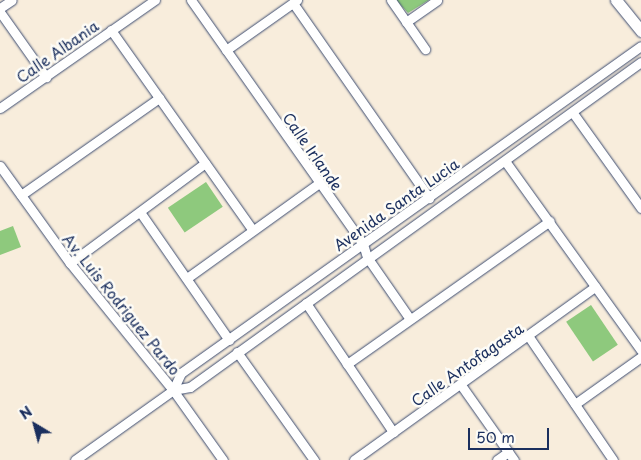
<!DOCTYPE html>
<style>
body{margin:0}
#map{position:relative;width:641px;height:460px;overflow:hidden;background:#f8eddc;font-family:"Playpen Sans",sans-serif}
div>[style]{position:absolute}
[style*='--x']{left:calc(var(--x)*1px);top:calc(var(--y)*1px);width:calc(var(--w)*1px);rotate:calc(var(--a)*1deg)}
.green>*{inset:0;background:#8ec97d;transform-origin:0 0}
.roads{filter:drop-shadow(0 0 1px #3c4c71) drop-shadow(0 0 1px #3c4c71)}
.minor>*{height:9px;margin:-4.5px;padding:0 4.5px;transform-origin:4.5px;border-radius:4.5px;background:#fff}
.tertiary>*{height:11px;margin:-5.5px;padding:0 5.5px;transform-origin:5.5px;border-radius:5.5px;background:#fff}
span{translate:-50% -50%;white-space:nowrap;text-align:center;line-height:1.15;-webkit-text-stroke:5px #fdfcf7;paint-order:stroke}
.street-label{font-size:15px;color:#1b2f5e}
.north{position:absolute;left:10px;top:400px;width:50px;height:50px;-webkit-text-stroke:4px #fdfcf7;paint-order:stroke;rotate:323deg;font-size:14px;font-weight:700;line-height:20px;text-align:center;color:#1b2f5e}
.north::after{content:'';display:block;margin:auto;width:18px;height:22px;background:#1b2f5e;clip-path:polygon(50% 0,100% 100%,50% 72%,0 100%)}
.scale{position:absolute;left:468px;top:428px;width:81px;height:22px;box-sizing:border-box;border:2px solid #1b2f5e;border-top:0;padding-left:6px;font-size:15px;line-height:18px;white-space:nowrap;color:#1b2f5e;-webkit-text-stroke:4px #fdfcf7;paint-order:stroke}
</style>
<div id="map">
<div class="green">
<div style="clip-path:polygon(396px 0,429px 0,408px 13px)"></div>
<div style="left:206px;top:182px;width:30px;height:46px;rotate:56deg"></div>
<div style="clip-path:polygon(13px 226px,21px 247px,0 255px,0 231px)"></div>
<div style="left:591px;top:305px;width:48px;height:30px;rotate:56deg"></div>
</div>
<div class="roads">
<div class="minor">
<div style="--x:191;--y:0;--w:299;--a:54.8"></div>
<div style="--x:363;--y:244;--w:14;--a:73"></div>
<div style="--x:367;--y:257;--w:75;--a:55.3"></div>
<div style="--x:391;--y:0;--w:60;--a:55.2"></div>
<div style="--x:293;--y:3;--w:238;--a:55.1"></div>
<div style="--x:0;--y:8;--w:14;--a:-34"></div>
<div style="--x:0;--y:12;--w:80;--a:54.7"></div>
<div style="--x:406;--y:22;--w:38;--a:-35"></div>
<div style="--x:111;--y:30;--w:244;--a:54.7"></div>
<div style="--x:226;--y:50;--w:87;--a:-35.2"></div>
<div style="--x:0;--y:108;--w:189;--a:-34.9"></div>
<div style="--x:573;--y:113;--w:117;--a:54.4"></div>
<div style="--x:505;--y:161;--w:233;--a:54.3"></div>
<div style="--x:0;--y:166;--w:120;--a:54.2"></div>
<div style="--x:70;--y:263;--w:164;--a:51"></div>
<div style="--x:173;--y:390;--w:86;--a:54.5"></div>
<div style="--x:21;--y:195;--w:169;--a:-35.1"></div>
<div style="--x:140;--y:212;--w:156;--a:55.2"></div>
<div style="--x:70;--y:263;--w:168;--a:-36.5"></div>
<div style="--x:187;--y:278;--w:163;--a:-35.7"></div>
<div style="--x:306;--y:303;--w:156;--a:56"></div>
<div style="--x:529;--y:337;--w:149;--a:55.7"></div>
<div style="--x:237;--y:352;--w:133;--a:54.5"></div>
<div style="--x:347;--y:364;--w:248;--a:-35.2"></div>
<div style="--x:461;--y:385;--w:92;--a:54.8"></div>
<div style="--x:173;--y:390;--w:19;--a:-65"></div>
<div style="--x:181;--y:373;--w:564;--a:-35.41"></div>
<div style="--x:575;--y:404;--w:81;--a:-35.5"></div>
<div style="--x:75;--y:460;--w:120;--a:-35.5"></div>
<div style="--x:173;--y:390;--w:17;--a:-10"></div>
<div style="--x:190;--y:387;--w:556;--a:-35.78"></div>
<div style="--x:354;--y:460;--w:297;--a:-35.7"></div>
<div style="--x:497;--y:460;--w:14;--a:-36"></div>
</div>
<div class="tertiary">
<div style="--x:616;--y:0;--w:40;--a:51"></div>
</div>
</div>
<div class="street-label">
<span style="left:57px;top:51px;rotate:-35deg">Calle Albania</span>
<span style="left:313px;top:151px;rotate:55deg">Calle Irlande</span>
<span style="left:396px;top:204px;rotate:-35deg">Avenida Santa Lucia</span>
<span style="left:122px;top:304px;rotate:51deg">Av. Luis Rodriguez Pardo</span>
<span style="left:467px;top:364px;rotate:-35deg">Calle Antofagasta</span>
</div>
<div class="north">N</div>
<div class="scale">50 m</div>
</div>
